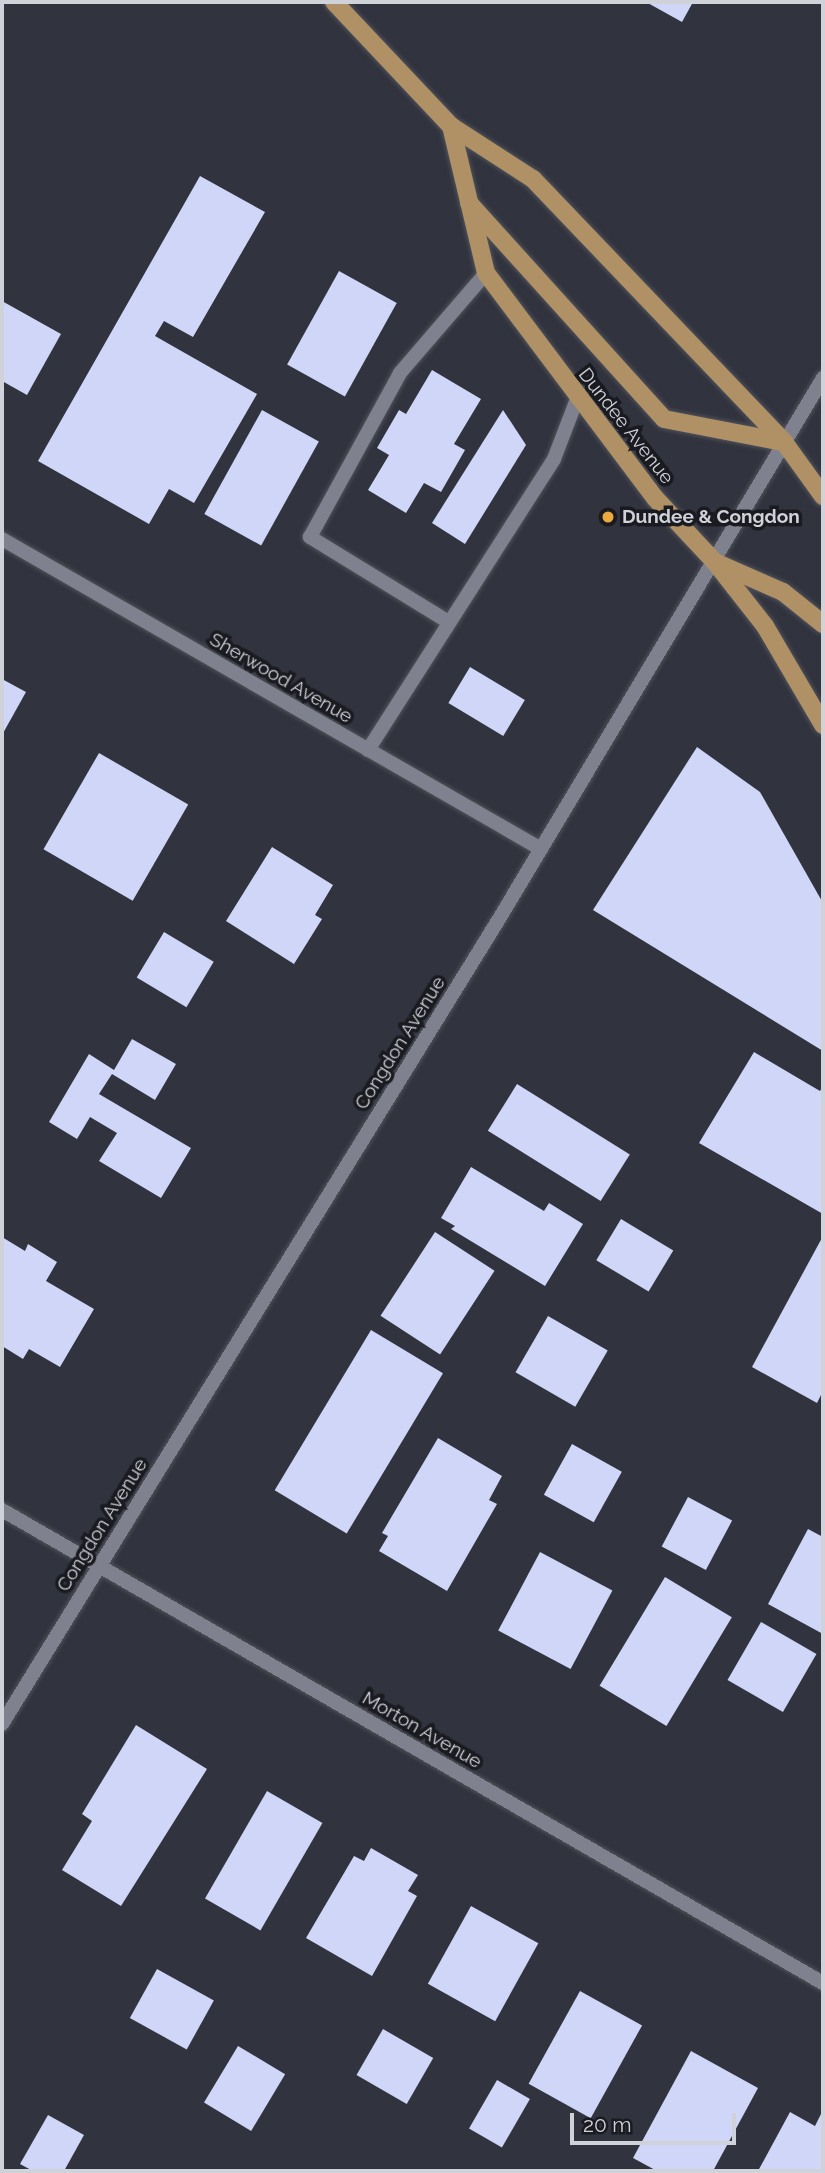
<!DOCTYPE html>
<style>
body{margin:0}
#map{position:relative;width:825px;height:2173px;overflow:hidden;background:#31333e;font-family:Raleway,sans-serif}
div>[style]{position:absolute}
[style*='--x']{left:calc(var(--x)*1px);top:calc(var(--y)*1px);width:calc(var(--w)*1px);rotate:calc(var(--a)*1deg)}
.building>*{inset:0;background:#cfd6f7;transform-origin:0 0}
.roads{filter:drop-shadow(0 0 2px #50525a) drop-shadow(0 0 2px #50525a)}
.service>*{height:14px;margin:-7px;padding:0 7px;transform-origin:7px;border-radius:7px;background:#7f828e}
.minor>*{height:14px;margin:-7px;padding:0 7px;transform-origin:7px;border-radius:7px;background:#7f828e}
.tertiary>*{height:14px;margin:-7px;padding:0 7px;transform-origin:7px;border-radius:7px;background:#7f828e}
.primary>*{height:18px;margin:-9px;padding:0 9px;transform-origin:9px;border-radius:9px;background:#af9165}
.dots>*{width:19px;height:19px;translate:-50% -50%;box-sizing:border-box;border:4px solid #1a1b20;border-radius:50%}
span{translate:-50% -50%;white-space:nowrap;text-align:center;line-height:1.15;-webkit-text-stroke:7px #1a1b20;paint-order:stroke}
.street-label{font-size:19px;color:#d0d2d9}
.poi-label{font-size:19px;color:#d0d2d9;font-weight:700}
.left{translate:0 -50%;text-align:left}
.frame{position:absolute;inset:0;border:4px solid #d0d2d9;pointer-events:none}
.scale{position:absolute;left:570px;top:2113px;width:166px;height:32px;box-sizing:border-box;border:4px solid #d0d2d9;border-top:0;padding-left:9px;font-size:21px;line-height:24px;white-space:nowrap;color:#d0d2d9;-webkit-text-stroke:5px #1a1b20;paint-order:stroke}
</style>
<div id="map">
<div class="building">
<div style="clip-path:polygon(646px 2px,693px 2px,682px 22px)"></div>
<div style="clip-path:polygon(200px 176px,265px 212px,193px 337px,164px 321px,155px 336px,257px 394px,194px 503px,169px 489px,149px 524px,38px 461px)"></div>
<div style="left:339px;top:271px;width:66px;height:107px;rotate:29deg"></div>
<div style="clip-path:polygon(2px 301px,61px 334px,27px 395px,2px 381px)"></div>
<div style="clip-path:polygon(432px 370px,481px 399px,454px 444px,465px 450px,441px 492px,424px 483px,406px 513px,368px 490px,389px 455px,377px 448px,399px 410px,406px 414px)"></div>
<div style="left:262px;top:410px;width:65px;height:119px;rotate:29deg"></div>
<div style="clip-path:polygon(503px 410px,526px 445px,465px 544px,432px 523px)"></div>
<div style="left:470px;top:667px;width:64px;height:42px;rotate:31deg"></div>
<div style="clip-path:polygon(2px 679px,26px 692px,2px 735px)"></div>
<div style="clip-path:polygon(697px 747px,760px 792px,823px 903px,823px 1051px,593px 910px)"></div>
<div style="left:99px;top:753px;width:103px;height:111px;rotate:30deg"></div>
<div style="clip-path:polygon(272px 847px,333px 885px,315px 915px,322px 919px,294px 964px,226px 921px)"></div>
<div style="left:164px;top:932px;width:58px;height:53px;rotate:31deg"></div>
<div style="clip-path:polygon(132px 1039px,176px 1064px,155px 1100px,112px 1074px,99px 1094px,191px 1148px,161px 1198px,99px 1161px,117px 1133px,90px 1117px,77px 1139px,49px 1122px,89px 1054px,114px 1070px)"></div>
<div style="clip-path:polygon(754px 1052px,820px 1091px,823px 1086px,823px 1214px,699px 1143px)"></div>
<div style="left:517px;top:1084px;width:133px;height:55px;rotate:32deg"></div>
<div style="clip-path:polygon(471px 1167px,544px 1211px,549px 1203px,583px 1224px,545px 1286px,451px 1229px,455px 1226px,441px 1218px)"></div>
<div style="left:621px;top:1219px;width:61px;height:48px;rotate:31deg"></div>
<div style="left:435px;top:1232px;width:71px;height:100px;rotate:33deg"></div>
<div style="clip-path:polygon(823px 1236px,823px 1391px,817px 1403px,752px 1367px)"></div>
<div style="clip-path:polygon(2px 1237px,25px 1251px,28px 1244px,57px 1262px,46px 1281px,94px 1309px,60px 1367px,29px 1349px,23px 1359px,2px 1346px)"></div>
<div style="left:548px;top:1316px;width:69px;height:65px;rotate:30deg"></div>
<div style="left:371px;top:1330px;width:84px;height:187px;rotate:31deg"></div>
<div style="clip-path:polygon(438px 1438px,502px 1476px,489px 1500px,497px 1504px,447px 1591px,379px 1551px,388px 1536px,382px 1533px)"></div>
<div style="left:572px;top:1444px;width:57px;height:58px;rotate:29deg"></div>
<div style="left:688px;top:1497px;width:50px;height:56px;rotate:28deg"></div>
<div style="clip-path:polygon(808px 1529px,823px 1537px,823px 1634px,768px 1604px)"></div>
<div style="left:540px;top:1552px;width:82px;height:89px;rotate:28deg"></div>
<div style="left:665px;top:1577px;width:78px;height:127px;rotate:31deg"></div>
<div style="left:761px;top:1622px;width:64px;height:67px;rotate:30deg"></div>
<div style="clip-path:polygon(136px 1725px,207px 1769px,121px 1906px,62px 1870px,92px 1821px,82px 1814px)"></div>
<div style="left:267px;top:1791px;width:64px;height:124px;rotate:30deg"></div>
<div style="clip-path:polygon(371px 1848px,418px 1875px,408px 1891px,417px 1896px,372px 1976px,306px 1938px,354px 1856px,364px 1861px)"></div>
<div style="left:471px;top:1906px;width:77px;height:89px;rotate:29deg"></div>
<div style="left:157px;top:1969px;width:65px;height:56px;rotate:29deg"></div>
<div style="left:580px;top:1991px;width:71px;height:106px;rotate:29deg"></div>
<div style="left:383px;top:2029px;width:58px;height:53px;rotate:30deg"></div>
<div style="left:238px;top:2046px;width:55px;height:66px;rotate:31deg"></div>
<div style="clip-path:polygon(691px 2051px,758px 2088px,713px 2171px,657px 2171px,633px 2158px)"></div>
<div style="left:497px;top:2080px;width:38px;height:56px;rotate:30deg"></div>
<div style="clip-path:polygon(823px 2110px,823px 2171px,758px 2171px,790px 2112px,815px 2126px)"></div>
<div style="clip-path:polygon(48px 2115px,84px 2135px,64px 2171px,33px 2171px,20px 2164px)"></div>
</div>
<div class="roads">
<div class="service">
<div style="--x:447;--y:621;--w:161;--a:-148.5"></div>
<div style="--x:310;--y:537;--w:187;--a:-61.2"></div>
<div style="--x:400;--y:373;--w:132;--a:-49.3"></div>
<div style="--x:368;--y:750;--w:345;--a:-57.4"></div>
<div style="--x:554;--y:459;--w:64;--a:-69"></div>
</div>
<div class="minor">
<div style="--x:2;--y:539;--w:622;--a:29.9"></div>
<div style="--x:2;--y:1510;--w:948;--a:29.95"></div>
</div>
<div class="tertiary">
<div style="--x:2;--y:1724;--w:946;--a:-58.31"></div>
<div style="--x:499;--y:919;--w:631;--a:-59.08"></div>
</div>
<div class="primary">
<div style="--x:334;--y:2;--w:170;--a:46.7"></div>
<div style="--x:451;--y:126;--w:98;--a:32.9"></div>
<div style="--x:533;--y:179;--w:364;--a:46.3"></div>
<div style="--x:784;--y:442;--w:67;--a:54.2"></div>
<div style="--x:451;--y:126;--w:151;--a:76.6"></div>
<div style="--x:486;--y:273;--w:281;--a:53.1"></div>
<div style="--x:655;--y:498;--w:86;--a:46.9"></div>
<div style="--x:714;--y:561;--w:83;--a:51.9"></div>
<div style="--x:765;--y:626;--w:115;--a:59.6"></div>
<div style="--x:469;--y:203;--w:291;--a:47.9"></div>
<div style="--x:664;--y:419;--w:122;--a:10.9"></div>
<div style="--x:717;--y:563;--w:72;--a:23.7"></div>
<div style="--x:783;--y:592;--w:51;--a:38.7"></div>
</div>
</div>
<div class="dots">
<div style="left:608px;top:517px;background:#ebaa39"></div>
</div>
<div class="street-label">
<span style="left:626px;top:426px;rotate:52deg">Dundee Avenue</span>
<span style="left:281px;top:678px;rotate:30deg">Sherwood Avenue</span>
<span style="left:400px;top:1043px;rotate:-58deg">Congdon Avenue</span>
<span style="left:102px;top:1525px;rotate:-58deg">Congdon Avenue</span>
<span style="left:422px;top:1730px;rotate:30deg">Morton Avenue</span>
</div>
<div class="poi-label">
<span class="left" style="left:622px;top:517px">Dundee &amp; Congdon</span>
</div>
<div class="frame"></div>
<div class="scale">20 m</div>
</div>
